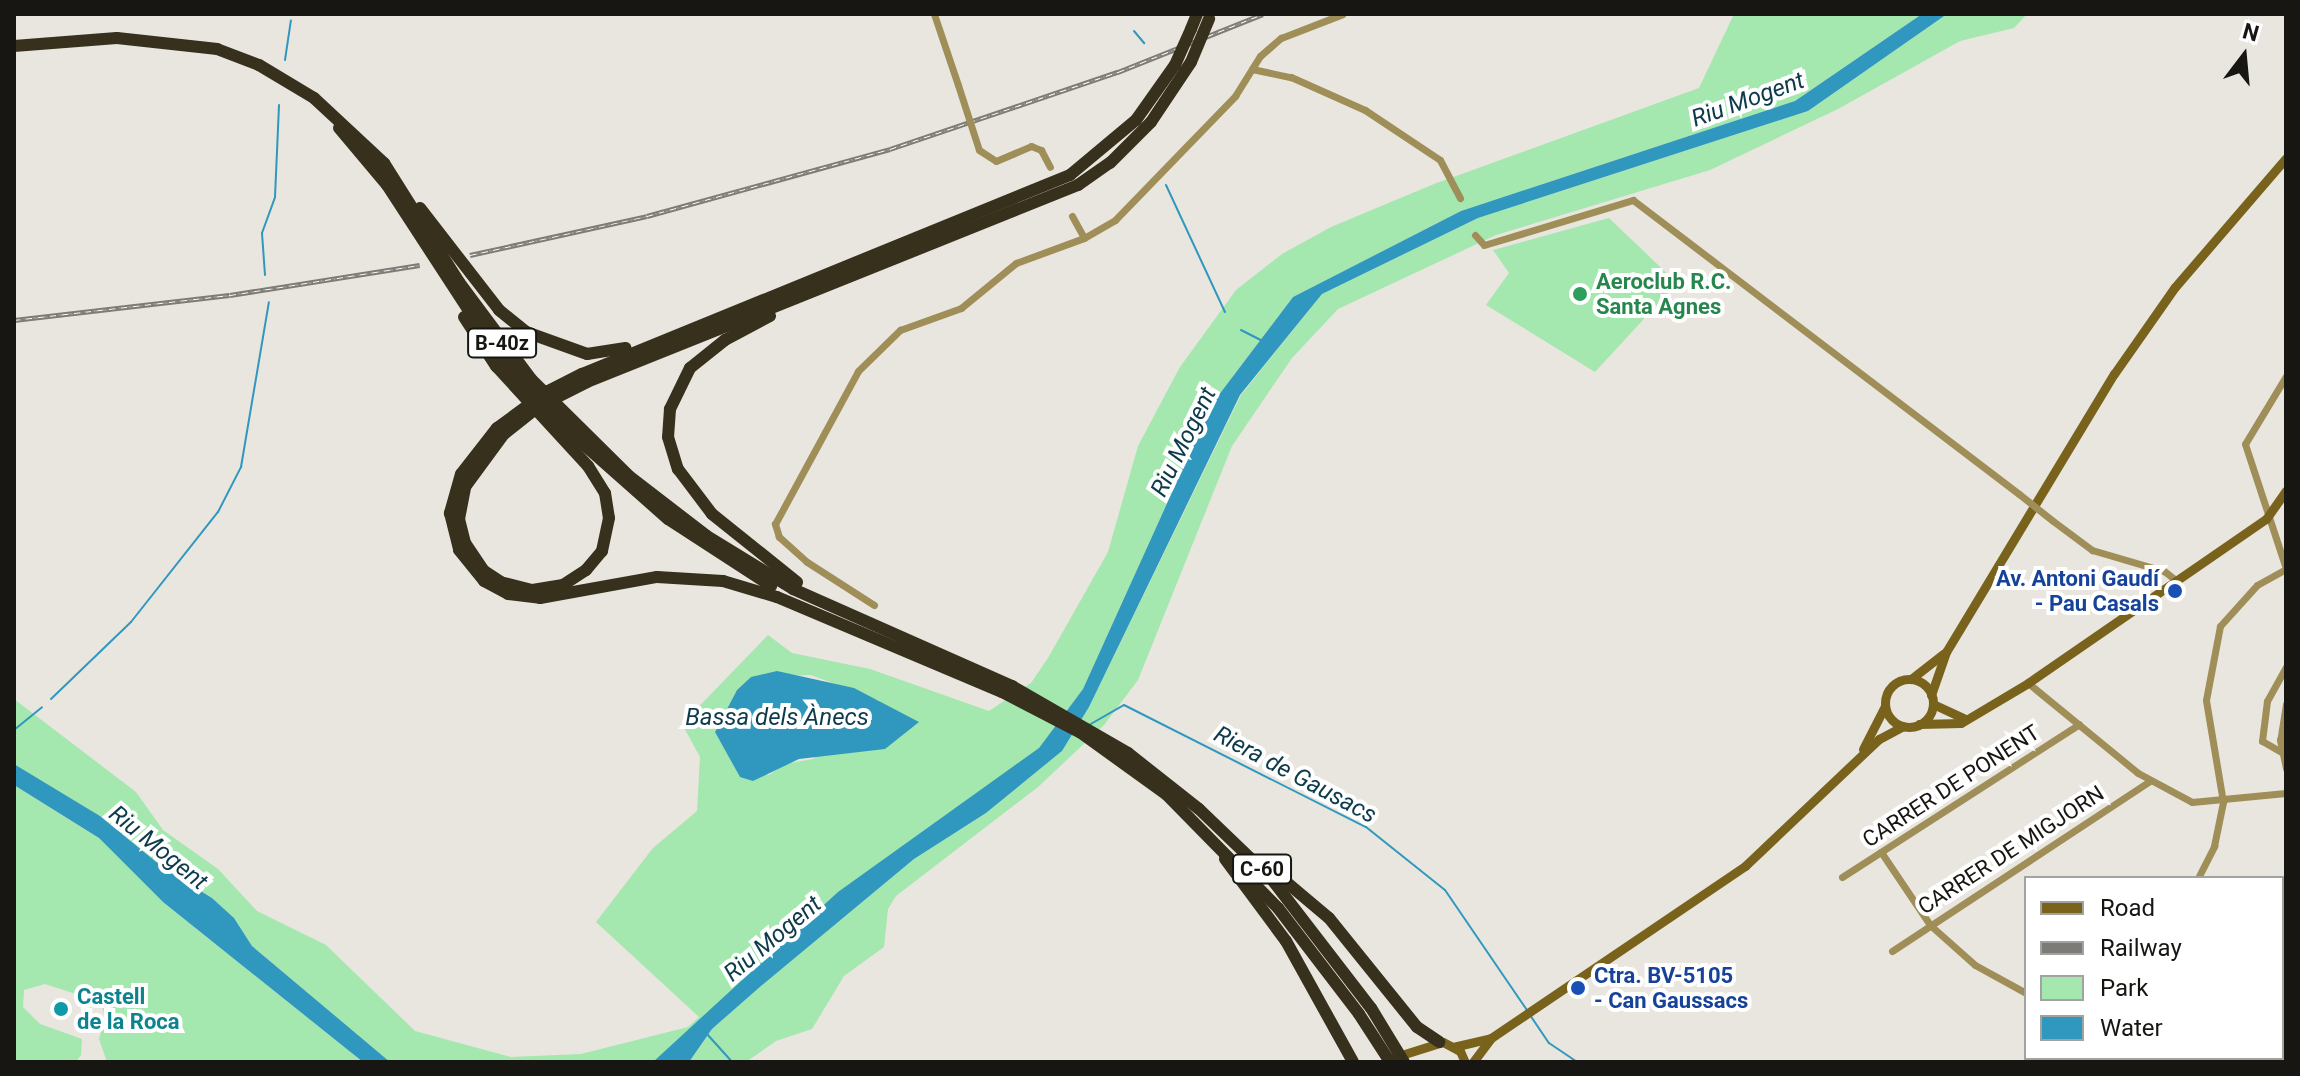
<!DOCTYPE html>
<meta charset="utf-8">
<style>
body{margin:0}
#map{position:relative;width:2300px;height:1076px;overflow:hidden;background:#e8e6de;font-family:Roboto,sans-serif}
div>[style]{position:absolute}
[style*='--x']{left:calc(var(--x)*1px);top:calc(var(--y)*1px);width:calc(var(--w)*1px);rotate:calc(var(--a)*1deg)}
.green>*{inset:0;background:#a4e7af}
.water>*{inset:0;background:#3098bf}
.stream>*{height:2px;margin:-1px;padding:0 1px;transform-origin:1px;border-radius:1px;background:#3098bf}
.street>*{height:7px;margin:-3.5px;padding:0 3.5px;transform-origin:3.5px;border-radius:3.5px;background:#a08e58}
.secondary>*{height:9px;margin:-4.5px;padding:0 4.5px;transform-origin:4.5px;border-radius:4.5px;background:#79631c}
.secondary>.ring{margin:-4.5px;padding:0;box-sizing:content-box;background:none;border:9px solid #79631c;border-radius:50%}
.highway>*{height:12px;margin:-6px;padding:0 6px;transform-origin:6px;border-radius:6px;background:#37301d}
.rail>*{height:5px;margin-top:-2.5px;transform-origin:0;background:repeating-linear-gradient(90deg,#fff 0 6px,#7c7b76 0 12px);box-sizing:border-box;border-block:2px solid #7c7b76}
.street-bridge>*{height:7px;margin:-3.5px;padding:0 3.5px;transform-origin:3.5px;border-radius:3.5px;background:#a08e58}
.highway-bridge>*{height:12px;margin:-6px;padding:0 6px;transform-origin:6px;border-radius:6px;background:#37301d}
.dots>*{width:22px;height:22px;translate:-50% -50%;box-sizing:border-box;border:4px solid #fff;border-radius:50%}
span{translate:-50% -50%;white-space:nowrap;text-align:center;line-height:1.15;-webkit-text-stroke:8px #fff;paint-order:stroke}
.shield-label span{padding:2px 6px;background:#fff;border:2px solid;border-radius:6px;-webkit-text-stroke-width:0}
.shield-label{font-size:20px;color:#171613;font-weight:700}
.leisure-label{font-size:22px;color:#27864d;font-weight:700}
.left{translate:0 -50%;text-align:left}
.transit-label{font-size:22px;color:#164399;font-weight:700}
.right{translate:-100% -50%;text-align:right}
.street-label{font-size:22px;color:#171613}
.culture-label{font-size:22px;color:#0d838f;font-weight:700}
.water-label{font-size:24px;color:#0e3b4b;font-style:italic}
.frame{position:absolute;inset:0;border:16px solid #171613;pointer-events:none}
.legend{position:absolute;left:2024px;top:876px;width:260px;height:184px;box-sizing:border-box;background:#fff;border:2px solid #a2a2a1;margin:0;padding:10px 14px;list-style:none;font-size:24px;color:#171613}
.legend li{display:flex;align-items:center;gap:16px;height:40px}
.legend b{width:40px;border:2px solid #a2a2a1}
.north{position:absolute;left:2204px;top:16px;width:80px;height:80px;-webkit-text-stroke:6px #fff;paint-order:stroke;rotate:16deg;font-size:22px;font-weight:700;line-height:32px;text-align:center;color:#171613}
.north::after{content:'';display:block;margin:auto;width:28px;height:36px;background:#171613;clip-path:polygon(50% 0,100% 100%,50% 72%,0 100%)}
</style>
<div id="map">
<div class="green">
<div style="clip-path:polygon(evenodd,1734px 14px,1922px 14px,1795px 101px,1461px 211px,1293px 297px,1212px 404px,1083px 689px,1039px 748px,653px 1062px,390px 1062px,252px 946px,234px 918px,212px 898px,166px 870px,100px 816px,14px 764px,14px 699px,136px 792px,163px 830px,218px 869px,257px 911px,326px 945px,415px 1031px,511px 1057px,581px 1054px,688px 1027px,699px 1017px,596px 922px,653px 848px,697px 811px,700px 757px,682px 724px,768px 635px,792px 653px,870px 669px,989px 711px,1031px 683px,1048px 658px,1108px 552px,1138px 446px,1180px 367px,1236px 290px,1282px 254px,1331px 227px,1434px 184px,1699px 88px,1734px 14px,811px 675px,880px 701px,813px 759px,785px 764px,769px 775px,733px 762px,715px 732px,737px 690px,751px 677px,811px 675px)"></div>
<div style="clip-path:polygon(1947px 14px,2027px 14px,2014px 28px,1960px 41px,1838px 109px,1710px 170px,1496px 235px,1338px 309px,1292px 358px,1232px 446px,1138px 680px,1104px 725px,1038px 787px,896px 896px,888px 909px,884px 947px,844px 976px,812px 1029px,776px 1041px,746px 1062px,689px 1062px,712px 1029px,761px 986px,914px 859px,986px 813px,1062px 751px,1089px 707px,1241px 395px,1322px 294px,1478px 218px,1808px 111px)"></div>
<div style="clip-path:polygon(1609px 218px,1677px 283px,1595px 372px,1486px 305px,1509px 273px,1493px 250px)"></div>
<div style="clip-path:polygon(14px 785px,99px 838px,163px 902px,363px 1062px,107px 1062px,99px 1039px,105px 1017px,101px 1002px,45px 984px,24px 990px,23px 1007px,40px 1024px,82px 1039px,81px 1055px,76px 1062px,14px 1062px)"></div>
</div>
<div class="water">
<div style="clip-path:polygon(1922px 14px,1947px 14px,1808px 111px,1478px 218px,1322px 294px,1240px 395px,1089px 707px,1062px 751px,986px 813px,914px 859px,761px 986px,712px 1029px,689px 1062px,653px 1062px,838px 892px,1039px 748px,1083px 689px,1212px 404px,1293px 297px,1461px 211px,1795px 101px)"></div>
<div style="clip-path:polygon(777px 671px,854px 688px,919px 722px,885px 749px,799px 759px,753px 781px,740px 777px,715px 732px,737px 690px,751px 677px)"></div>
<div style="clip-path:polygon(14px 764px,100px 816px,166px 870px,212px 898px,234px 918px,252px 946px,390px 1062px,363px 1062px,163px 902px,99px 838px,14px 785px)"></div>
</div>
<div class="stream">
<div style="--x:1129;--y:14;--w:1;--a:90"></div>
<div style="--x:1134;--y:31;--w:16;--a:50"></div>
<div style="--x:285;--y:60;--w:40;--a:-81.5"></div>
<div style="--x:1166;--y:185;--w:140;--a:65.1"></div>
<div style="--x:265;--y:275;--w:42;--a:-94.1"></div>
<div style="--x:262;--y:233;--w:38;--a:-70"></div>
<div style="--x:275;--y:197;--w:92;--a:-87.5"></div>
<div style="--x:1241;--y:330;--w:22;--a:27"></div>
<div style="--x:51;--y:699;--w:111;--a:-43.9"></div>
<div style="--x:131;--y:622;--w:140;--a:-51.7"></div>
<div style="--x:218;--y:512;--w:51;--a:-62.9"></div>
<div style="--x:241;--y:467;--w:167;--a:-80.4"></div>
<div style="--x:1089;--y:725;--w:40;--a:-29.7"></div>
<div style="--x:1124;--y:705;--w:271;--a:26.8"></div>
<div style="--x:1366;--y:827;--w:101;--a:38.6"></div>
<div style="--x:1445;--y:890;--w:145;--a:55.7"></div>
<div style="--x:14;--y:730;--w:36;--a:-39"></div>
<div style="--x:1530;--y:1015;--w:34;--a:56"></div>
<div style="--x:1549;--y:1043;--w:34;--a:34"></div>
<div style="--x:707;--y:1034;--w:38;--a:48"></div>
</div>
<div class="street">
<div style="--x:934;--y:14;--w:75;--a:71.3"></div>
<div style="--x:1252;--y:69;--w:40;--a:12"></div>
<div style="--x:1291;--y:77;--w:81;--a:24"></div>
<div style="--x:1365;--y:110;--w:90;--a:33.7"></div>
<div style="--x:1440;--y:160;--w:43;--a:62.2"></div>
<div style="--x:979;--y:150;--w:20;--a:33"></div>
<div style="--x:996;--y:161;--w:38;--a:-23"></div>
<div style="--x:1031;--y:146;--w:11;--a:22"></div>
<div style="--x:1041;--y:150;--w:19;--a:62"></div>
<div style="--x:1072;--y:216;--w:25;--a:61"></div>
<div style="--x:1475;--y:235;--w:13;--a:48"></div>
<div style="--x:1484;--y:245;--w:156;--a:-16.8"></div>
<div style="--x:1633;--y:200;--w:485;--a:37.3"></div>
<div style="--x:2286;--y:376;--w:79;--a:121.1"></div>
<div style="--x:2245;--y:444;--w:132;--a:71.8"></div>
<div style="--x:2053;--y:521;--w:49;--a:36.6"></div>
<div style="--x:2092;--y:550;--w:75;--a:16.3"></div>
<div style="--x:2164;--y:571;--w:18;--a:38"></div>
<div style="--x:874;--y:605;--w:80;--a:-147.3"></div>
<div style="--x:807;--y:562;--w:38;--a:-138"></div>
<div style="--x:779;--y:537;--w:14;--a:-107"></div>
<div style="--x:775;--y:524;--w:174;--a:-61.5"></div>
<div style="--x:858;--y:371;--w:59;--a:-44.3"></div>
<div style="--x:900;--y:330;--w:65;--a:-19.8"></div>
<div style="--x:961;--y:308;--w:71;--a:-39.3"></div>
<div style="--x:1016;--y:263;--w:72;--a:-20.2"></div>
<div style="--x:1084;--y:238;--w:36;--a:-30"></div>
<div style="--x:1115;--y:220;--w:173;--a:-45.9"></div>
<div style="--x:1235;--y:96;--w:47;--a:-58"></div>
<div style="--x:1260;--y:56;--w:28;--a:-41"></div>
<div style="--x:1281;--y:38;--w:66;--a:-21.2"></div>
<div style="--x:2028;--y:683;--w:142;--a:39.3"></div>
<div style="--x:2138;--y:773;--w:61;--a:28.2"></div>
<div style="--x:2192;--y:802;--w:94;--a:-5.5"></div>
<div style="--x:2286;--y:704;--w:36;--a:99"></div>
<div style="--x:2280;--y:740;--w:30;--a:78"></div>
<div style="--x:2283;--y:753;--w:24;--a:-150"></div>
<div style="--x:2262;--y:741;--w:40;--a:-82.9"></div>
<div style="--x:2267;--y:701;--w:39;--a:-61"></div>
<div style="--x:1881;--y:852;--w:88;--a:56.1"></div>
<div style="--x:1930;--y:925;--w:60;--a:41.6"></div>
<div style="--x:1975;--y:965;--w:58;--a:28.8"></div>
<div style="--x:1842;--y:877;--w:282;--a:-32.8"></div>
<div style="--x:2198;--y:878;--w:36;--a:-63"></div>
<div style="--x:2214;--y:846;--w:45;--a:-78.4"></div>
<div style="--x:2223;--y:802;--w:103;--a:-99.5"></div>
<div style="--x:2206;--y:700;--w:75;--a:-79.3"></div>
<div style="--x:2220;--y:626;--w:55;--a:-47.9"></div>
<div style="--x:2257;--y:585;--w:33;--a:-29"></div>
<div style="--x:2282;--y:905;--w:6;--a:-51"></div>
<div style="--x:1892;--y:951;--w:309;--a:-33.4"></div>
</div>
<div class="secondary">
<div style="--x:1911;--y:679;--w:41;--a:-38"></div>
<div class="ring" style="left:1885px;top:679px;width:39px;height:39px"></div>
<div style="--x:1931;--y:695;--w:46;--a:-70.8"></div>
<div style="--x:1946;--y:652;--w:325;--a:-58.9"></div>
<div style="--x:2114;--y:374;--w:106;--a:-55"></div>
<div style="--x:2175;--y:287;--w:170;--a:-49.3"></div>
<div style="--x:1933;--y:704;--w:33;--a:25"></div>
<div style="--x:1919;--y:724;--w:42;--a:-1.4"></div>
<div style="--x:1961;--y:723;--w:78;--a:-30.8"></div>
<div style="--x:2028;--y:683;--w:289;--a:-34.6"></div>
<div style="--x:2266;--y:519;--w:35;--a:-55"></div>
<div style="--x:1863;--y:749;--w:48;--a:-62.9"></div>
<div style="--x:1453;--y:1047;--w:39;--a:-13"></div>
<div style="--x:1491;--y:1038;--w:307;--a:-34.1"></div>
<div style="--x:1745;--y:866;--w:185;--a:-43.5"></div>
<div style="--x:1879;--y:739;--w:27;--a:-28"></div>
<div style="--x:1395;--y:1057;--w:50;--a:-17.4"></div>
<div style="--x:1443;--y:1042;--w:19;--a:28"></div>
<div style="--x:1460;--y:1051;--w:12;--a:66"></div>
<div style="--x:1473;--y:1062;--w:30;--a:-53"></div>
</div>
<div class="highway">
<div style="--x:1191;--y:29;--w:16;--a:-68"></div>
<div style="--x:14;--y:46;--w:103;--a:-4.4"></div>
<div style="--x:117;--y:38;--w:101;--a:6.3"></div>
<div style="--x:217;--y:49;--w:45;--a:20.9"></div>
<div style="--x:259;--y:65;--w:64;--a:31"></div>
<div style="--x:314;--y:98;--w:96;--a:42.9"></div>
<div style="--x:384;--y:163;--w:141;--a:57.8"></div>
<div style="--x:459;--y:282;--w:121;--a:53.4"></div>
<div style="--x:531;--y:379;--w:138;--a:44.7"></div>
<div style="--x:629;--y:476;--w:98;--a:37.6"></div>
<div style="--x:707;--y:536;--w:101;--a:31.6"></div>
<div style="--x:793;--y:589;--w:240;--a:23.9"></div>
<div style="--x:1012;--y:686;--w:134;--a:30"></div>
<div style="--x:1128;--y:753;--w:90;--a:38.3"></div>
<div style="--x:1199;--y:809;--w:98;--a:43.8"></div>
<div style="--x:1270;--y:877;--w:165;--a:52.4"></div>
<div style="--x:339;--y:128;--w:75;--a:49.9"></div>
<div style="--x:387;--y:185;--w:178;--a:56.9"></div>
<div style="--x:484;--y:334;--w:112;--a:50.1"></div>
<div style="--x:556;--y:420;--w:149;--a:41.5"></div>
<div style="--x:668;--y:519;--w:123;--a:33"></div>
<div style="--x:420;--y:208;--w:129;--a:52.2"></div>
<div style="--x:499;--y:310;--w:35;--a:39"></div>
<div style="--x:526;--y:332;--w:65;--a:19.8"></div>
<div style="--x:587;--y:354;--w:39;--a:-9"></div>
<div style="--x:770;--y:316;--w:51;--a:151.9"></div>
<div style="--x:725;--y:340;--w:45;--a:141.3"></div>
<div style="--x:690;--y:368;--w:46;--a:116"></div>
<div style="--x:670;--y:409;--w:28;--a:94"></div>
<div style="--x:668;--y:437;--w:34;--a:73"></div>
<div style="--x:678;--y:469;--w:56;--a:52.9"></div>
<div style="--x:712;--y:514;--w:109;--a:38.7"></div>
<div style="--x:464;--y:317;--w:59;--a:56.9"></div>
<div style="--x:496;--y:366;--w:136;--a:47.4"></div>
<div style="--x:588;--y:466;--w:32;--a:58"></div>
<div style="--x:605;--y:493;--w:25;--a:81"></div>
<div style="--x:609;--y:518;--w:34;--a:102"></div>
<div style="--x:602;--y:551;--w:25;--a:130"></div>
<div style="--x:586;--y:570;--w:27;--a:147"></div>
<div style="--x:563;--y:585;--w:31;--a:171"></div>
<div style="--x:532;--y:590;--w:32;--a:-166"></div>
<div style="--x:501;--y:582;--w:20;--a:-147"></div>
<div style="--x:484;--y:571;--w:34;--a:-124"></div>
<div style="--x:465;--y:543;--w:25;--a:-104"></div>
<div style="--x:459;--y:519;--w:33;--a:-79"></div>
<div style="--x:465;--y:487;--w:66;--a:-53.7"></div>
<div style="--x:582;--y:374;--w:527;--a:-22.18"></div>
<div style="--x:1070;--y:175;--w:86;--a:-39.8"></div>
<div style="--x:1136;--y:120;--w:67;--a:-54.7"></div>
<div style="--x:587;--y:382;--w:529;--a:-21.86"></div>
<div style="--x:1078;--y:185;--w:39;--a:-35"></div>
<div style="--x:1110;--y:163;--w:58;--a:-45"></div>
<div style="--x:1151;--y:122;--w:72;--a:-56.3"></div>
<div style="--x:497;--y:428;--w:58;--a:128"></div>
<div style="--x:461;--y:474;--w:41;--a:105.8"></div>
<div style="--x:450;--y:513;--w:38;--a:76"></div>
<div style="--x:459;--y:550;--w:40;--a:51"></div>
<div style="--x:484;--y:581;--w:27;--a:28"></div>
<div style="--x:508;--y:594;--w:32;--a:7"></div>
<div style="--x:540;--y:598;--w:119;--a:-10.2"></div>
<div style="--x:657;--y:577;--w:66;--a:3.5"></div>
<div style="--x:723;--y:581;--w:56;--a:16.5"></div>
<div style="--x:777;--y:597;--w:244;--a:22.9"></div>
<div style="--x:1002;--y:692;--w:89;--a:27.4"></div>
<div style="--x:1081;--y:733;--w:105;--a:35.7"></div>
<div style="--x:1166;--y:794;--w:160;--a:45.5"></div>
<div style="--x:1278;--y:908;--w:133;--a:52.6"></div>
<div style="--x:1225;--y:859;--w:102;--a:53.4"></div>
<div style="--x:1286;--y:941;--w:138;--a:61"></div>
<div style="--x:1266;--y:865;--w:82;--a:40.1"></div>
<div style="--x:1329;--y:918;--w:140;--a:51.1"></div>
<div style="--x:1417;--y:1027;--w:27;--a:34"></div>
</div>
<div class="rail">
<div style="--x:470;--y:255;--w:181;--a:-12.4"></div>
<div style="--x:647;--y:216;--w:252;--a:-15.4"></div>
<div style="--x:890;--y:149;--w:241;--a:-18.7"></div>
<div style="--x:1118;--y:72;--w:156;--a:-21.8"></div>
<div style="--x:14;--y:320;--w:217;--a:-6.6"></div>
<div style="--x:230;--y:295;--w:192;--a:-9"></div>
</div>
<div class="street-bridge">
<div style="--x:958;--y:85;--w:68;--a:72.1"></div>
<div style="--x:2019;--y:494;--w:43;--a:38.5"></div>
</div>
<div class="highway-bridge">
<div style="--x:1191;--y:62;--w:47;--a:-67.3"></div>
<div style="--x:1175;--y:65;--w:39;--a:-66"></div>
<div style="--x:497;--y:428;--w:63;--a:-36"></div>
<div style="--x:548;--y:391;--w:38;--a:-27"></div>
<div style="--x:504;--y:434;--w:43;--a:-38.5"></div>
<div style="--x:538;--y:407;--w:55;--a:-27"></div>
<div style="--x:1371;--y:1008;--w:63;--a:58.6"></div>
<div style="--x:1359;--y:1014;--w:57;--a:57.1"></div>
</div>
<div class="dots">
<div style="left:1580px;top:294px;background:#2e9e5b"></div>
<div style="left:2175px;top:591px;background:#1a4fb4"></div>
<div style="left:1578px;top:988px;background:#1a4fb4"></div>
<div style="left:61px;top:1009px;background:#0f9aa8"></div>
</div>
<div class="shield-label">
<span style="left:502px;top:343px">B-40z</span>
<span style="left:1262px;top:869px">C-60</span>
</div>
<div class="leisure-label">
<span class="left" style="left:1596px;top:294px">Aeroclub R.C.<br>Santa Agnes</span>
</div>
<div class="transit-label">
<span class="right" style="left:2159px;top:591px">Av. Antoni Gaudí<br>- Pau Casals</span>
<span class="left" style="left:1594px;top:988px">Ctra. BV-5105<br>- Can Gaussacs</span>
</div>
<div class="street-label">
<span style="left:1951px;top:786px;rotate:-33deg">CARRER DE PONENT</span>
<span style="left:2011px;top:850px;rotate:-33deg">CARRER DE MIGJORN</span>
</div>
<div class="culture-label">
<span class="left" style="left:77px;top:1009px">Castell<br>de la Roca</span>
</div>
<div class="water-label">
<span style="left:1748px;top:100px;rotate:-20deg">Riu Mogent</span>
<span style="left:1184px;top:442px;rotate:-64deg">Riu Mogent</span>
<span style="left:777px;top:718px">Bassa dels Ànecs</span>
<span style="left:1295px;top:775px;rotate:28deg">Riera de Gausacs</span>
<span style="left:158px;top:848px;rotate:39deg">Riu Mogent</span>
<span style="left:773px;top:939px;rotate:-40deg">Riu Mogent</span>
</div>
<div class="frame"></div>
<ul class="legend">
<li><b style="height:10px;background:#79631c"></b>Road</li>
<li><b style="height:10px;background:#7c7b76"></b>Railway</li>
<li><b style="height:22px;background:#a4e7af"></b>Park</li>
<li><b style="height:22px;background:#3098bf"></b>Water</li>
</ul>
<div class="north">N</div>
</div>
